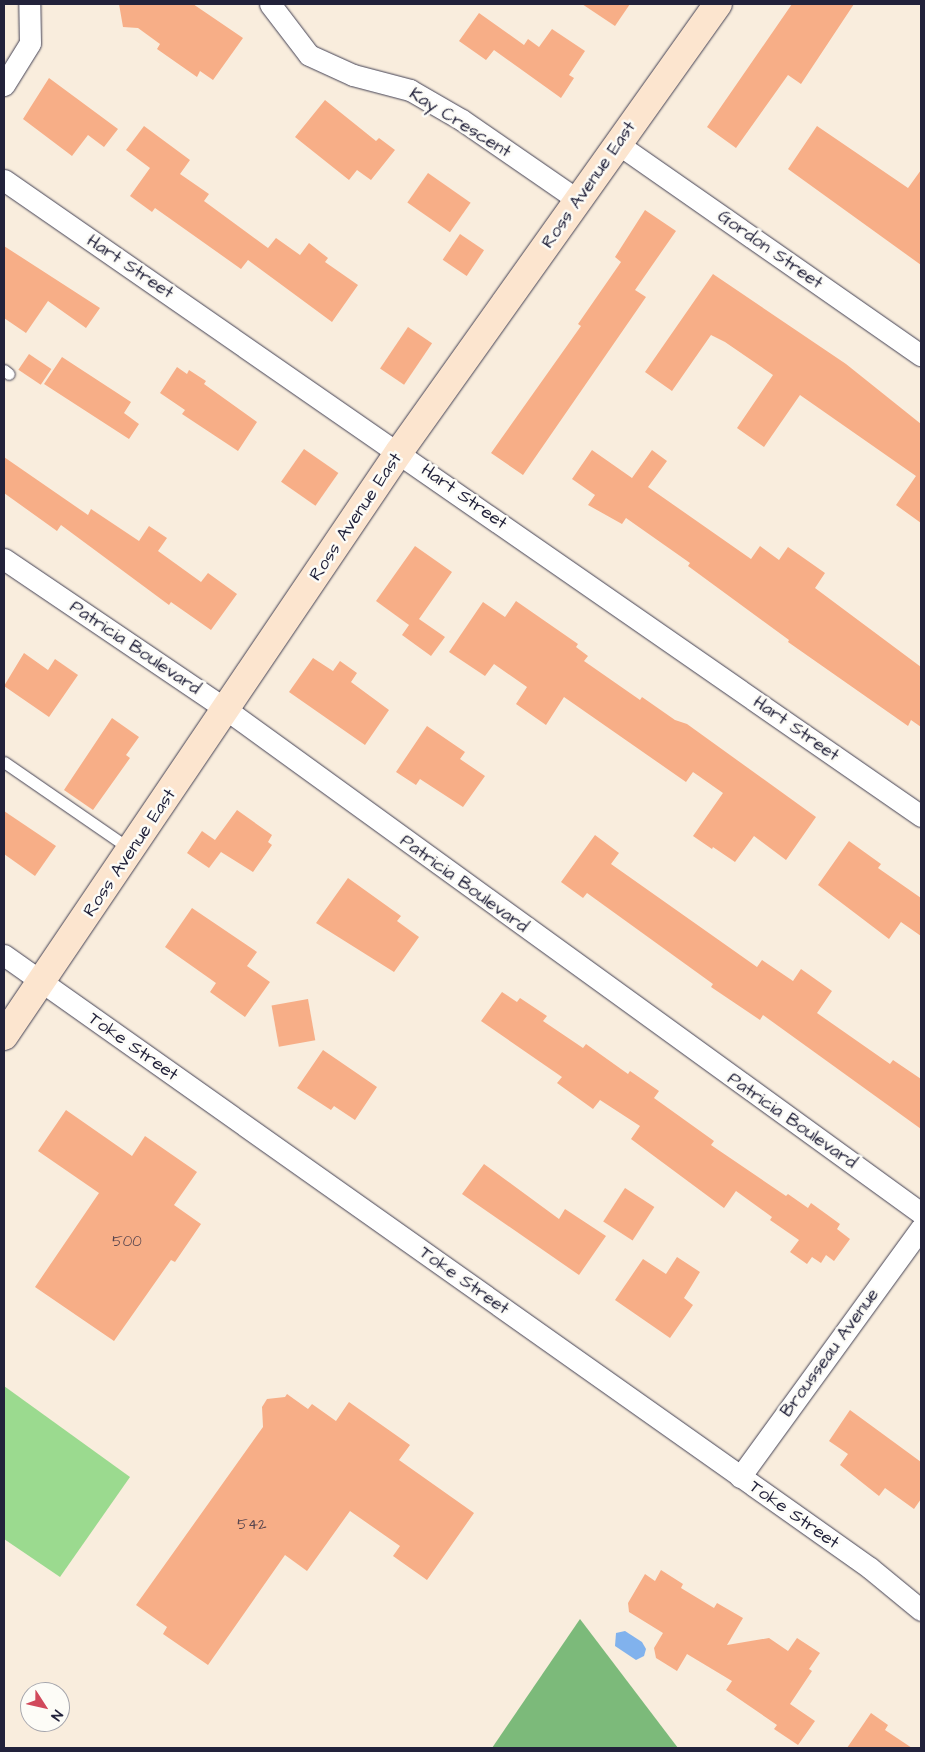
<!DOCTYPE html>
<style>
body{margin:0}
#map{position:relative;width:925px;height:1752px;overflow:hidden;background:#f9eddd;font-family:"Architects Daughter",sans-serif}
div>[style]{position:absolute}
[style*='--x']{left:calc(var(--x)*1px);top:calc(var(--y)*1px);width:calc(var(--w)*1px);rotate:calc(var(--a)*1deg)}
.green>*{inset:0;background:#9bda8f}
.forest>*{inset:0;background:#7cba7a}
.water>*{inset:0;background:#81b2ed}
.building>*{inset:0;background:#f7ae87;transform-origin:0 0}
.roads{filter:drop-shadow(0 0 1px #424053) drop-shadow(0 0 1px #424053)}
.lane>*{height:11px;margin:-5.5px;padding:0 5.5px;transform-origin:5.5px;border-radius:5.5px;background:#fff}
.street>*{height:21px;margin:-10.5px;padding:0 10.5px;transform-origin:10.5px;border-radius:10.5px;background:#fff}
.secondary>*{height:28px;margin:-14px;padding:0 14px;transform-origin:14px;border-radius:14px;background:#fce5cf}
span{translate:-50% -50%;white-space:nowrap;text-align:center;line-height:1.15;-webkit-text-stroke:5px #fdfcf7;paint-order:stroke}
.number-label{font-size:15px;color:#57454e}
.number-label span{-webkit-text-stroke-width:0}
.street-label{font-size:18px;color:#22223b}
.frame{position:absolute;inset:0;border:5px solid #22223b;pointer-events:none}
.north{position:absolute;left:20px;top:1682px;width:50px;height:50px;box-sizing:border-box;background:#fdfcf7;border:1px solid #a5a5ac;border-radius:50%;rotate:125deg;font-size:14px;font-weight:700;line-height:20px;text-align:center;color:#22223b}
.north::after{content:'';display:block;margin:auto;width:18px;height:22px;background:#d1495b;clip-path:polygon(50% 0,100% 100%,50% 72%,0 100%)}
</style>
<div id="map">
<div class="green">
<div style="clip-path:polygon(4px 1386px,130px 1477px,60px 1577px,4px 1539px)"></div>
</div>
<div class="forest">
<div style="clip-path:polygon(580px 1619px,678px 1748px,492px 1748px)"></div>
</div>
<div class="water">
<div style="clip-path:polygon(625px 1631px,642px 1642px,646px 1649px,644px 1656px,636px 1660px,615px 1646px,616px 1633px)"></div>
</div>
<div class="building">
<div style="clip-path:polygon(119px 4px,193px 4px,243px 38px,213px 80px,200px 71px,197px 77px,157px 49px,160px 44px,138px 28px,123px 27px)"></div>
<div style="clip-path:polygon(582px 4px,630px 4px,615px 26px)"></div>
<div style="clip-path:polygon(792px 4px,854px 4px,801px 84px,788px 75px,736px 148px,707px 127px)"></div>
<div style="clip-path:polygon(479px 13px,524px 45px,528px 39px,539px 47px,552px 29px,585px 51px,569px 75px,574px 78px,561px 98px,494px 50px,486px 60px,459px 41px)"></div>
<div style="clip-path:polygon(49px 78px,118px 129px,104px 147px,88px 135px,72px 156px,23px 119px)"></div>
<div style="clip-path:polygon(325px 100px,376px 141px,379px 138px,395px 150px,371px 180px,357px 170px,349px 180px,295px 137px)"></div>
<div style="clip-path:polygon(144px 126px,190px 160px,180px 174px,209px 194px,204px 201px,268px 248px,276px 238px,300px 255px,309px 243px,328px 258px,325px 262px,358px 285px,332px 322px,248px 260px,241px 269px,155px 208px,152px 212px,130px 196px,150px 168px,126px 150px)"></div>
<div style="clip-path:polygon(817px 126px,908px 188px,921px 170px,921px 265px,788px 169px)"></div>
<div style="left:428px;top:173px;width:52px;height:36px;rotate:35deg"></div>
<div style="clip-path:polygon(645px 210px,676px 231px,635px 290px,646px 297px,523px 475px,491px 453px,581px 326px,578px 324px,621px 262px,615px 257px)"></div>
<div style="left:460px;top:234px;width:29px;height:31px;rotate:34deg"></div>
<div style="clip-path:polygon(4px 246px,100px 308px,86px 328px,48px 301px,26px 333px,4px 318px)"></div>
<div style="clip-path:polygon(713px 274px,846px 364px,921px 424px,921px 523px,896px 505px,916px 476px,800px 395px,764px 447px,737px 428px,773px 375px,725px 342px,711px 335px,672px 391px,645px 372px)"></div>
<div style="left:408px;top:327px;width:29px;height:50px;rotate:34deg"></div>
<div style="left:29px;top:354px;width:27px;height:19px;rotate:34deg"></div>
<div style="clip-path:polygon(62px 357px,131px 402px,124px 413px,139px 424px,129px 439px,44px 384px)"></div>
<div style="clip-path:polygon(177px 367px,187px 374px,189px 370px,206px 381px,204px 384px,257px 422px,238px 451px,182px 414px,185px 410px,160px 393px)"></div>
<div style="left:304px;top:449px;width:42px;height:40px;rotate:35deg"></div>
<div style="clip-path:polygon(592px 450px,632px 478px,652px 450px,667px 461px,648px 487px,751px 559px,760px 546px,779px 560px,788px 547px,825px 573px,815px 588px,921px 667px,921px 727px,911px 720px,908px 726px,788px 642px,789px 640px,688px 566px,690px 563px,626px 518px,622px 524px,588px 505px,595px 495px,572px 479px)"></div>
<div style="clip-path:polygon(4px 457px,88px 515px,91px 509px,139px 541px,149px 526px,167px 538px,158px 551px,201px 582px,208px 573px,237px 594px,211px 630px,171px 602px,169px 605px,61px 525px,57px 531px,4px 493px)"></div>
<div style="clip-path:polygon(415px 546px,452px 572px,419px 619px,445px 637px,431px 656px,402px 635px,409px 625px,376px 601px)"></div>
<div style="clip-path:polygon(516px 601px,578px 644px,576px 647px,588px 656px,584px 661px,640px 700px,642px 697px,675px 720px,687px 724px,816px 817px,786px 860px,754px 836px,735px 862px,713px 847px,712px 849px,693px 836px,723px 793px,693px 772px,686px 782px,564px 697px,546px 725px,516px 704px,527px 687px,494px 664px,485px 676px,449px 652px,483px 602px,505px 617px)"></div>
<div style="clip-path:polygon(24px 653px,48px 670px,55px 659px,78px 675px,49px 717px,4px 686px)"></div>
<div style="clip-path:polygon(313px 658px,333px 671px,340px 661px,357px 673px,351px 682px,389px 710px,365px 745px,289px 692px)"></div>
<div style="clip-path:polygon(112px 718px,139px 737px,126px 755px,130px 758px,93px 810px,64px 790px)"></div>
<div style="clip-path:polygon(427px 726px,465px 752px,460px 759px,485px 776px,463px 807px,420px 779px,416px 785px,396px 772px)"></div>
<div style="clip-path:polygon(237px 810px,272px 835px,268px 842px,272px 845px,253px 872px,221px 852px,209px 868px,187px 853px,202px 831px,215px 840px)"></div>
<div style="clip-path:polygon(4px 811px,56px 846px,35px 876px,4px 854px)"></div>
<div style="clip-path:polygon(595px 835px,619px 853px,611px 864px,757px 967px,762px 960px,793px 981px,801px 969px,832px 991px,817px 1013px,890px 1064px,893px 1060px,921px 1079px,921px 1129px,763px 1015px,760px 1020px,711px 987px,713px 984px,587px 893px,583px 898px,561px 882px)"></div>
<div style="clip-path:polygon(849px 841px,881px 864px,878px 868px,921px 898px,921px 936px,901px 922px,889px 939px,818px 885px)"></div>
<div style="clip-path:polygon(348px 878px,401px 916px,397px 921px,419px 937px,394px 972px,316px 923px)"></div>
<div style="clip-path:polygon(192px 908px,257px 952px,247px 966px,270px 982px,245px 1017px,210px 992px,216px 983px,165px 947px)"></div>
<div style="clip-path:polygon(502px 992px,517px 1002px,520px 998px,547px 1016px,543px 1021px,583px 1048px,586px 1044px,628px 1074px,630px 1071px,659px 1091px,654px 1098px,714px 1141px,711px 1145px,786px 1196px,788px 1194px,808px 1208px,811px 1203px,840px 1224px,837px 1229px,850px 1239px,834px 1261px,826px 1255px,821px 1263px,812px 1257px,807px 1264px,790px 1252px,799px 1240px,770px 1220px,772px 1217px,736px 1191px,724px 1208px,631px 1139px,640px 1126px,600px 1100px,593px 1109px,557px 1083px,562px 1077px,481px 1021px)"></div>
<div style="left:308px;top:999px;width:42px;height:37px;rotate:80deg"></div>
<div style="clip-path:polygon(323px 1050px,377px 1087px,355px 1120px,334px 1106px,331px 1110px,297px 1088px)"></div>
<div style="clip-path:polygon(66px 1110px,132px 1156px,145px 1136px,197px 1172px,174px 1205px,201px 1224px,175px 1262px,171px 1260px,114px 1341px,35px 1287px,99px 1193px,38px 1151px)"></div>
<div style="clip-path:polygon(484px 1164px,559px 1219px,565px 1209px,606px 1236px,579px 1275px,462px 1194px)"></div>
<div style="left:625px;top:1188px;width:35px;height:40px;rotate:33deg"></div>
<div style="clip-path:polygon(677px 1257px,700px 1272px,684px 1298px,693px 1305px,670px 1338px,615px 1300px,643px 1259px,666px 1274px)"></div>
<div style="clip-path:polygon(287px 1394px,308px 1409px,312px 1404px,336px 1421px,349px 1402px,410px 1445px,399px 1460px,474px 1513px,427px 1580px,393px 1556px,400px 1546px,350px 1511px,307px 1571px,285px 1555px,208px 1665px,163px 1634px,167px 1627px,136px 1605px,263px 1427px,262px 1407px,267px 1399px,285px 1397px)"></div>
<div style="clip-path:polygon(850px 1410px,921px 1462px,921px 1499px,914px 1509px,885px 1488px,879px 1496px,840px 1465px,848px 1454px,829px 1441px)"></div>
<div style="clip-path:polygon(661px 1570px,683px 1584px,681px 1588px,714px 1608px,717px 1603px,743px 1618px,727px 1645px,769px 1638px,788px 1651px,797px 1638px,820px 1653px,809px 1669px,812px 1671px,790px 1704px,815px 1721px,798px 1745px,774px 1729px,777px 1725px,726px 1690px,732px 1681px,687px 1654px,677px 1671px,656px 1658px,654px 1648px,663px 1633px,629px 1612px,628px 1603px,645px 1574px,655px 1581px)"></div>
<div style="clip-path:polygon(871px 1713px,888px 1725px,885px 1730px,912px 1748px,847px 1748px)"></div>
</div>
<div class="roads">
<div class="lane">
<div style="--x:4;--y:370;--w:6;--a:39"></div>
<div style="--x:4;--y:762;--w:153;--a:34.6"></div>
</div>
<div class="street">
<div style="--x:270;--y:4;--w:64;--a:52.6"></div>
<div style="--x:309;--y:55;--w:48;--a:24.4"></div>
<div style="--x:353;--y:75;--w:59;--a:14.7"></div>
<div style="--x:410;--y:90;--w:60;--a:30"></div>
<div style="--x:462;--y:120;--w:141;--a:34.6"></div>
<div style="--x:4;--y:85;--w:49;--a:-58.2"></div>
<div style="--x:30;--y:43;--w:39;--a:-91"></div>
<div style="--x:618;--y:144;--w:369;--a:34.9"></div>
<div style="--x:4;--y:180;--w:1116;--a:34.74"></div>
<div style="--x:4;--y:559;--w:269;--a:34.1"></div>
<div style="--x:227;--y:710;--w:857;--a:35.93"></div>
<div style="--x:4;--y:955;--w:1061;--a:35.29"></div>
<div style="--x:870;--y:1568;--w:66;--a:39.5"></div>
<div style="--x:740;--y:1477;--w:308;--a:-54"></div>
</div>
<div class="secondary">
<div style="--x:4;--y:1036;--w:705;--a:-55.93"></div>
<div style="--x:399;--y:452;--w:550;--a:-54.55"></div>
</div>
</div>
<div class="number-label">
<span style="left:127px;top:1242px">500</span>
<span style="left:252px;top:1525px">542</span>
</div>
<div class="street-label">
<span style="left:460px;top:123px;rotate:32deg">Kay Crescent</span>
<span style="left:589px;top:185px;rotate:-55deg">Ross Avenue East</span>
<span style="left:770px;top:250px;rotate:35deg">Gordon Street</span>
<span style="left:130px;top:267px;rotate:34deg">Hart Street</span>
<span style="left:464px;top:497px;rotate:35deg">Hart Street</span>
<span style="left:356px;top:517px;rotate:-56deg">Ross Avenue East</span>
<span style="left:135px;top:648px;rotate:34deg">Patricia Boulevard</span>
<span style="left:796px;top:729px;rotate:35deg">Hart Street</span>
<span style="left:130px;top:853px;rotate:-56deg">Ross Avenue East</span>
<span style="left:464px;top:884px;rotate:36deg">Patricia Boulevard</span>
<span style="left:133px;top:1047px;rotate:35deg">Toke Street</span>
<span style="left:792px;top:1121px;rotate:35deg">Patricia Boulevard</span>
<span style="left:464px;top:1281px;rotate:35deg">Toke Street</span>
<span style="left:830px;top:1353px;rotate:-54deg">Brousseau Avenue</span>
<span style="left:794px;top:1515px;rotate:35deg">Toke Street</span>
</div>
<div class="frame"></div>
<div class="north">N</div>
</div>
